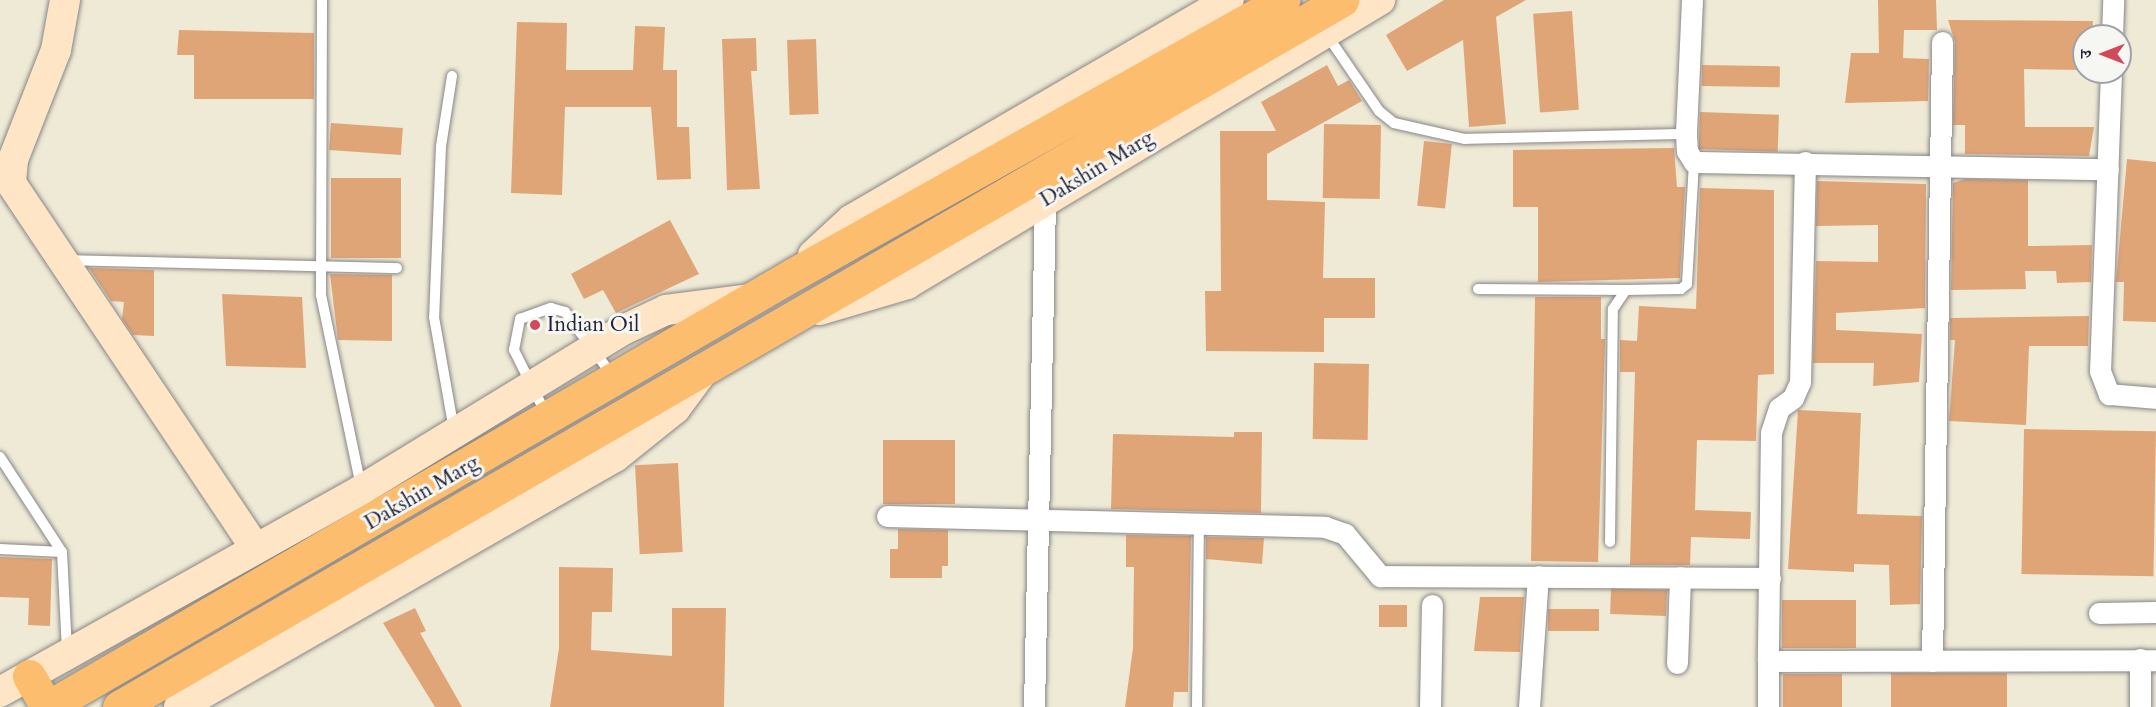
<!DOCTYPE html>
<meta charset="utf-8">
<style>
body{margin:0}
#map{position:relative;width:2156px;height:707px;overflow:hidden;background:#eeead5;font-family:Cardo,"Noto Serif Devanagari",serif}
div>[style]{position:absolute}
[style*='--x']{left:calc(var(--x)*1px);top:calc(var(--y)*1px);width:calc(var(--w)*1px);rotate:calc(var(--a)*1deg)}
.building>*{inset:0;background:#e0a577;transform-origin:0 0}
.roads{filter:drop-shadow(0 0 2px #888688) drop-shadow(0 0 2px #888688)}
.lane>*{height:10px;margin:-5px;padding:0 5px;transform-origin:5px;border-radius:5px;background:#fff}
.street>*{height:21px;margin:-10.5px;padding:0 10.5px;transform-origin:10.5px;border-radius:10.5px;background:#fff}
.secondary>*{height:30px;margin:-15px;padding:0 15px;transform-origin:15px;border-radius:15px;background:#fee5c5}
.highway>*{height:33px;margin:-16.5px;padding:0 16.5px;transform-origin:16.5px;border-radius:16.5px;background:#fcbd6f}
.dots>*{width:16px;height:16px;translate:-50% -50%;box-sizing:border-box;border:3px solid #f6f6f2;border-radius:50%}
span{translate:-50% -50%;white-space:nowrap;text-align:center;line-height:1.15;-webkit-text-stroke:6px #f6f6f2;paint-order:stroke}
.street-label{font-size:21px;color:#22223b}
.poi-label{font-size:21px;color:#22223b}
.left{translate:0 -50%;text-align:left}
.north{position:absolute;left:2072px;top:24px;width:60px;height:60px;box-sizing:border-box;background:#f6f6f2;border:2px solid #a1a1a9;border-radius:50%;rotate:270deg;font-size:16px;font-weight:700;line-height:24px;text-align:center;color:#22223b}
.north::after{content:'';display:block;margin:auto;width:21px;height:27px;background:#d1495b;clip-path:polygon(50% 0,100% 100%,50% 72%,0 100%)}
</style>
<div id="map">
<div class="building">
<div style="clip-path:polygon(1444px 0,1526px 0,1496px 17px,1506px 124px,1469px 127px,1463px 40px,1407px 71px,1386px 35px)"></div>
<div style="clip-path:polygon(1878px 0,1936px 0,1937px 30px,1904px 30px,1903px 58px,1929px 59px,1928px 101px,1845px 103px,1851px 53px,1879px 53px)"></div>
<div style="left:1572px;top:11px;width:99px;height:39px;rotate:86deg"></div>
<div style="clip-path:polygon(1948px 20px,2093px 21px,2092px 36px,2084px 36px,2084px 70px,2024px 69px,2025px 127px,2094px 127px,2089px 156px,1965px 154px,1965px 125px,1953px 125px,1955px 42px)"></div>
<div style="clip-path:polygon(517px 22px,567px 23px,566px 70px,633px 70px,635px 26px,665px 27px,663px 70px,677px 70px,677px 127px,689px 127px,691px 179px,657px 180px,651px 107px,565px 107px,562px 195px,511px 193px)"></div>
<div style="clip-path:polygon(179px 30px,314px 33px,314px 99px,194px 99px,194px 55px,177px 55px)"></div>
<div style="clip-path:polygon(756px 38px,757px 71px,751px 71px,760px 189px,727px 190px,722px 39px)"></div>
<div style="left:816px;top:39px;width:75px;height:29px;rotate:88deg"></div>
<div style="clip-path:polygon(1327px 65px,1338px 86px,1349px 80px,1362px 101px,1267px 154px,1267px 200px,1325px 202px,1323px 278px,1375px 278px,1375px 318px,1324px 318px,1324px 352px,1206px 351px,1205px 291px,1221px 291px,1220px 131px,1276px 131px,1261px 102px)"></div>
<div style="left:1702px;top:65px;width:78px;height:21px;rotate:1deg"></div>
<div style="left:1700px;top:112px;width:79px;height:37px;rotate:2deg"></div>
<div style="left:331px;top:123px;width:72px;height:27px;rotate:4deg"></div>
<div style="left:1324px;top:124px;width:57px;height:74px;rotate:1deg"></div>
<div style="left:1424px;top:141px;width:28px;height:65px;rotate:6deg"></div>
<div style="clip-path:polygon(1674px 148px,1677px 187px,1685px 187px,1680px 278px,1538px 282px,1538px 207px,1513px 207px,1513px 150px)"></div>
<div style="clip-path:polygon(2127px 159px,2156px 162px,2156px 322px,2123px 321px,2124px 282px,2116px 282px)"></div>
<div style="left:331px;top:178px;width:70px;height:80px"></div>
<div style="clip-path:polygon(1965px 179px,2028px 180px,2028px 246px,2092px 245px,2091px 282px,2057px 283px,2056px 271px,2025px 271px,2026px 289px,1951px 290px,1953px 183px)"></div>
<div style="clip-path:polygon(1817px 181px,1926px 184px,1925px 308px,1836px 313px,1836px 330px,1922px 334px,1919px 382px,1873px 386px,1874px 363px,1813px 363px,1816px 261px,1878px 262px,1878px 225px,1816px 226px)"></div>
<div style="clip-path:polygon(1700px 188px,1774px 190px,1774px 374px,1758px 375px,1756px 441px,1697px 440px,1695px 510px,1751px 512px,1750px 539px,1691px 537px,1690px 565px,1630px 565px,1635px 372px,1620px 372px,1620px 340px,1637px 341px,1639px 306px,1696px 309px)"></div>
<div style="clip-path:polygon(670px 220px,699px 274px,616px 313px,603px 290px,584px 299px,571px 274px)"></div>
<div style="clip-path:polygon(89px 268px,154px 270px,154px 336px,133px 335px,122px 319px,124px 302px,111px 301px)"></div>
<div style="clip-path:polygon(330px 274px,392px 275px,392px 341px,338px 340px)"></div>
<div style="clip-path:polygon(222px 294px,302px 297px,306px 368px,226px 366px)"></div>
<div style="clip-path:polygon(1535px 297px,1601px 297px,1601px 339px,1605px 339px,1598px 562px,1531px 561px)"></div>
<div style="clip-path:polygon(2089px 316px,2088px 346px,2029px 346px,2026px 425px,1949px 421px,1955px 340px,1950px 340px,1950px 318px)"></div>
<div style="left:1314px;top:363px;width:55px;height:76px;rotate:1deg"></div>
<div style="clip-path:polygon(1798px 410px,1861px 413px,1857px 514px,1922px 516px,1920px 604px,1890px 605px,1889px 565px,1854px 564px,1854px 572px,1788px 569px)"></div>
<div style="left:2024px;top:429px;width:132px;height:145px;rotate:1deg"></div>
<div style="clip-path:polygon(1234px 432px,1262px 432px,1261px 513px,1111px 509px,1113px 434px,1234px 437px)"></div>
<div style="left:883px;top:440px;width:72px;height:64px"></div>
<div style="left:678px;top:463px;width:89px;height:43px;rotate:87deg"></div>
<div style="clip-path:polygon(898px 529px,948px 530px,948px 566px,942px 566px,942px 578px,890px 578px,890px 549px,898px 549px)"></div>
<div style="clip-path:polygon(1126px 535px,1191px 536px,1188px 692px,1174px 692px,1173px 707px,1125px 707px,1133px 648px,1134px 567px,1126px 567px)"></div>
<div style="clip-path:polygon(1206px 537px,1264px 538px,1262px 564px,1206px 559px)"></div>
<div style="clip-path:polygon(0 557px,52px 559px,50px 626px,28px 625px,29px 598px,0 597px)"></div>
<div style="clip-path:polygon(559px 567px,613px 568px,612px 612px,592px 612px,591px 650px,672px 656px,672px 608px,726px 608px,724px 707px,550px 707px,559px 648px)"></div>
<div style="left:1667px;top:590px;width:26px;height:56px;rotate:92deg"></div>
<div style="clip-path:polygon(1480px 597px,1524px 597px,1520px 652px,1474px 651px)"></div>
<div style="left:1782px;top:600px;width:74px;height:48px"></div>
<div style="left:1379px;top:605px;width:28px;height:22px"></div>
<div style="clip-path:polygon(415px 608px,426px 631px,420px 633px,462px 707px,435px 707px,383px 623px)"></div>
<div style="left:1548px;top:609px;width:51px;height:22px"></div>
<div style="left:1891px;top:673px;width:116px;height:34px"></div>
<div style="left:1783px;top:674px;width:59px;height:33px"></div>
</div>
<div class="roads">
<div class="lane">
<div style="--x:322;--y:0;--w:295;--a:90.2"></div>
<div style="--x:321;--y:295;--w:196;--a:78.2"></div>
<div style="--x:1327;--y:35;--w:92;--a:55.6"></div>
<div style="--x:1379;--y:111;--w:19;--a:39"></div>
<div style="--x:1394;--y:123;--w:73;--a:12.7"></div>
<div style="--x:1465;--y:139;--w:221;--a:-1.3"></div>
<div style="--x:452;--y:76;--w:71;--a:98.9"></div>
<div style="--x:441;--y:146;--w:171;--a:92.3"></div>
<div style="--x:434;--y:317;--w:116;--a:80"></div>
<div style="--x:67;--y:260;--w:330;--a:1.4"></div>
<div style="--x:1478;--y:289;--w:148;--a:0.4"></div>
<div style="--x:546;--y:414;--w:72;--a:-116.6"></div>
<div style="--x:514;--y:350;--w:32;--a:-79"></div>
<div style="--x:520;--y:319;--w:33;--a:-20"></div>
<div style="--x:551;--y:308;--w:15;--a:16"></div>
<div style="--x:565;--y:312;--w:79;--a:53.3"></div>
<div style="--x:0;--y:457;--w:113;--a:56.9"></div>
<div style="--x:62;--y:552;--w:99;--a:87.1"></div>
<div style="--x:1610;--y:542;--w:233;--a:-89.3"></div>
<div style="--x:1613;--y:309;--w:23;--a:-56"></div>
<div style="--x:1626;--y:290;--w:55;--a:-1"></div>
<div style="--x:1681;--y:289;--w:8;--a:-40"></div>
<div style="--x:1687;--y:284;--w:122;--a:-86.7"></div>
<div style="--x:0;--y:549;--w:62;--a:2.8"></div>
<div style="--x:1197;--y:707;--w:184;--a:-89.4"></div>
</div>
<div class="street">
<div style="--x:1692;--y:0;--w:134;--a:92.6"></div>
<div style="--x:1686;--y:134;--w:17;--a:87"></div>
<div style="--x:1687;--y:151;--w:13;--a:58"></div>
<div style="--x:1694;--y:162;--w:414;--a:1"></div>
<div style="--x:2112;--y:36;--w:36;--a:-88"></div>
<div style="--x:2111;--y:72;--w:299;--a:92.1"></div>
<div style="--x:2100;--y:371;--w:25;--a:69"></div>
<div style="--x:2109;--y:394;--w:47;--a:4.9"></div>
<div style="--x:1805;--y:162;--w:220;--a:91.3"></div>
<div style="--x:1800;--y:382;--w:17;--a:114"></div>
<div style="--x:1793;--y:398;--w:17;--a:144"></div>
<div style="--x:1779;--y:408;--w:25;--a:108"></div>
<div style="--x:1771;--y:432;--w:229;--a:90.8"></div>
<div style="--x:1768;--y:661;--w:388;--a:-0.1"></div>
<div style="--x:887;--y:516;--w:438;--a:1.4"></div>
<div style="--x:1325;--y:527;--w:21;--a:19"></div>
<div style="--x:1345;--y:534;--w:55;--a:50.2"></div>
<div style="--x:1380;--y:576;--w:390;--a:0.3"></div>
<div style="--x:2099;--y:613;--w:57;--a:-1"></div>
<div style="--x:1932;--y:661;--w:619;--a:-89.07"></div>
<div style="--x:1677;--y:663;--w:86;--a:-88"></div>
<div style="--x:1034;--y:707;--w:506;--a:-88.75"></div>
<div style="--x:1430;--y:707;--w:102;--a:-88.9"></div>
<div style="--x:1529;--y:707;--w:131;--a:-86.1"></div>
<div style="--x:1768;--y:707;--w:46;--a:-90"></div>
<div style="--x:2140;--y:707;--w:48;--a:-90"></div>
</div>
<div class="secondary">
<div style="--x:65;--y:0;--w:51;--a:100.2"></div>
<div style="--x:56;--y:50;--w:118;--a:111.4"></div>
<div style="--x:13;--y:160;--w:23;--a:95"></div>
<div style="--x:11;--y:183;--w:439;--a:56.2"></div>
<div style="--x:813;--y:255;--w:52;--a:-42.6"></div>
<div style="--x:851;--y:220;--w:437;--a:-30.2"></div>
<div style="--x:820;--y:310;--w:91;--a:-16.6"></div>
<div style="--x:907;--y:284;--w:552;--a:-30.98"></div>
<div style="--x:0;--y:692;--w:414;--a:-29.2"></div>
<div style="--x:361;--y:490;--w:307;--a:-31.4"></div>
<div style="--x:623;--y:330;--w:47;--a:-24.9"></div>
<div style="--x:666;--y:310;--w:86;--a:-7.4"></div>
<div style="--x:179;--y:707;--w:503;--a:-29.83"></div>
<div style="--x:615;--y:457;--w:77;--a:-38.7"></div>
<div style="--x:675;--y:409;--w:44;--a:-53.4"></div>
</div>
<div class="highway">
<div style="--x:29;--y:676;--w:36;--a:60"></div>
<div style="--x:48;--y:707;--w:863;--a:-30.13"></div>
<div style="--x:794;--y:274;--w:561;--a:-29.26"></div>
<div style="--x:119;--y:707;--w:1413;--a:-30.03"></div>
</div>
</div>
<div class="dots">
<div style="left:535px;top:325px;background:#d1495b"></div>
</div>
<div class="street-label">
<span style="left:1097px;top:169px;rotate:-31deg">Dakshin Marg</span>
<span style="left:422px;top:493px;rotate:-30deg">Dakshin Marg</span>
</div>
<div class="poi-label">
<span class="left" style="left:547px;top:325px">Indian Oil</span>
</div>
<div class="north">उ</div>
</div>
